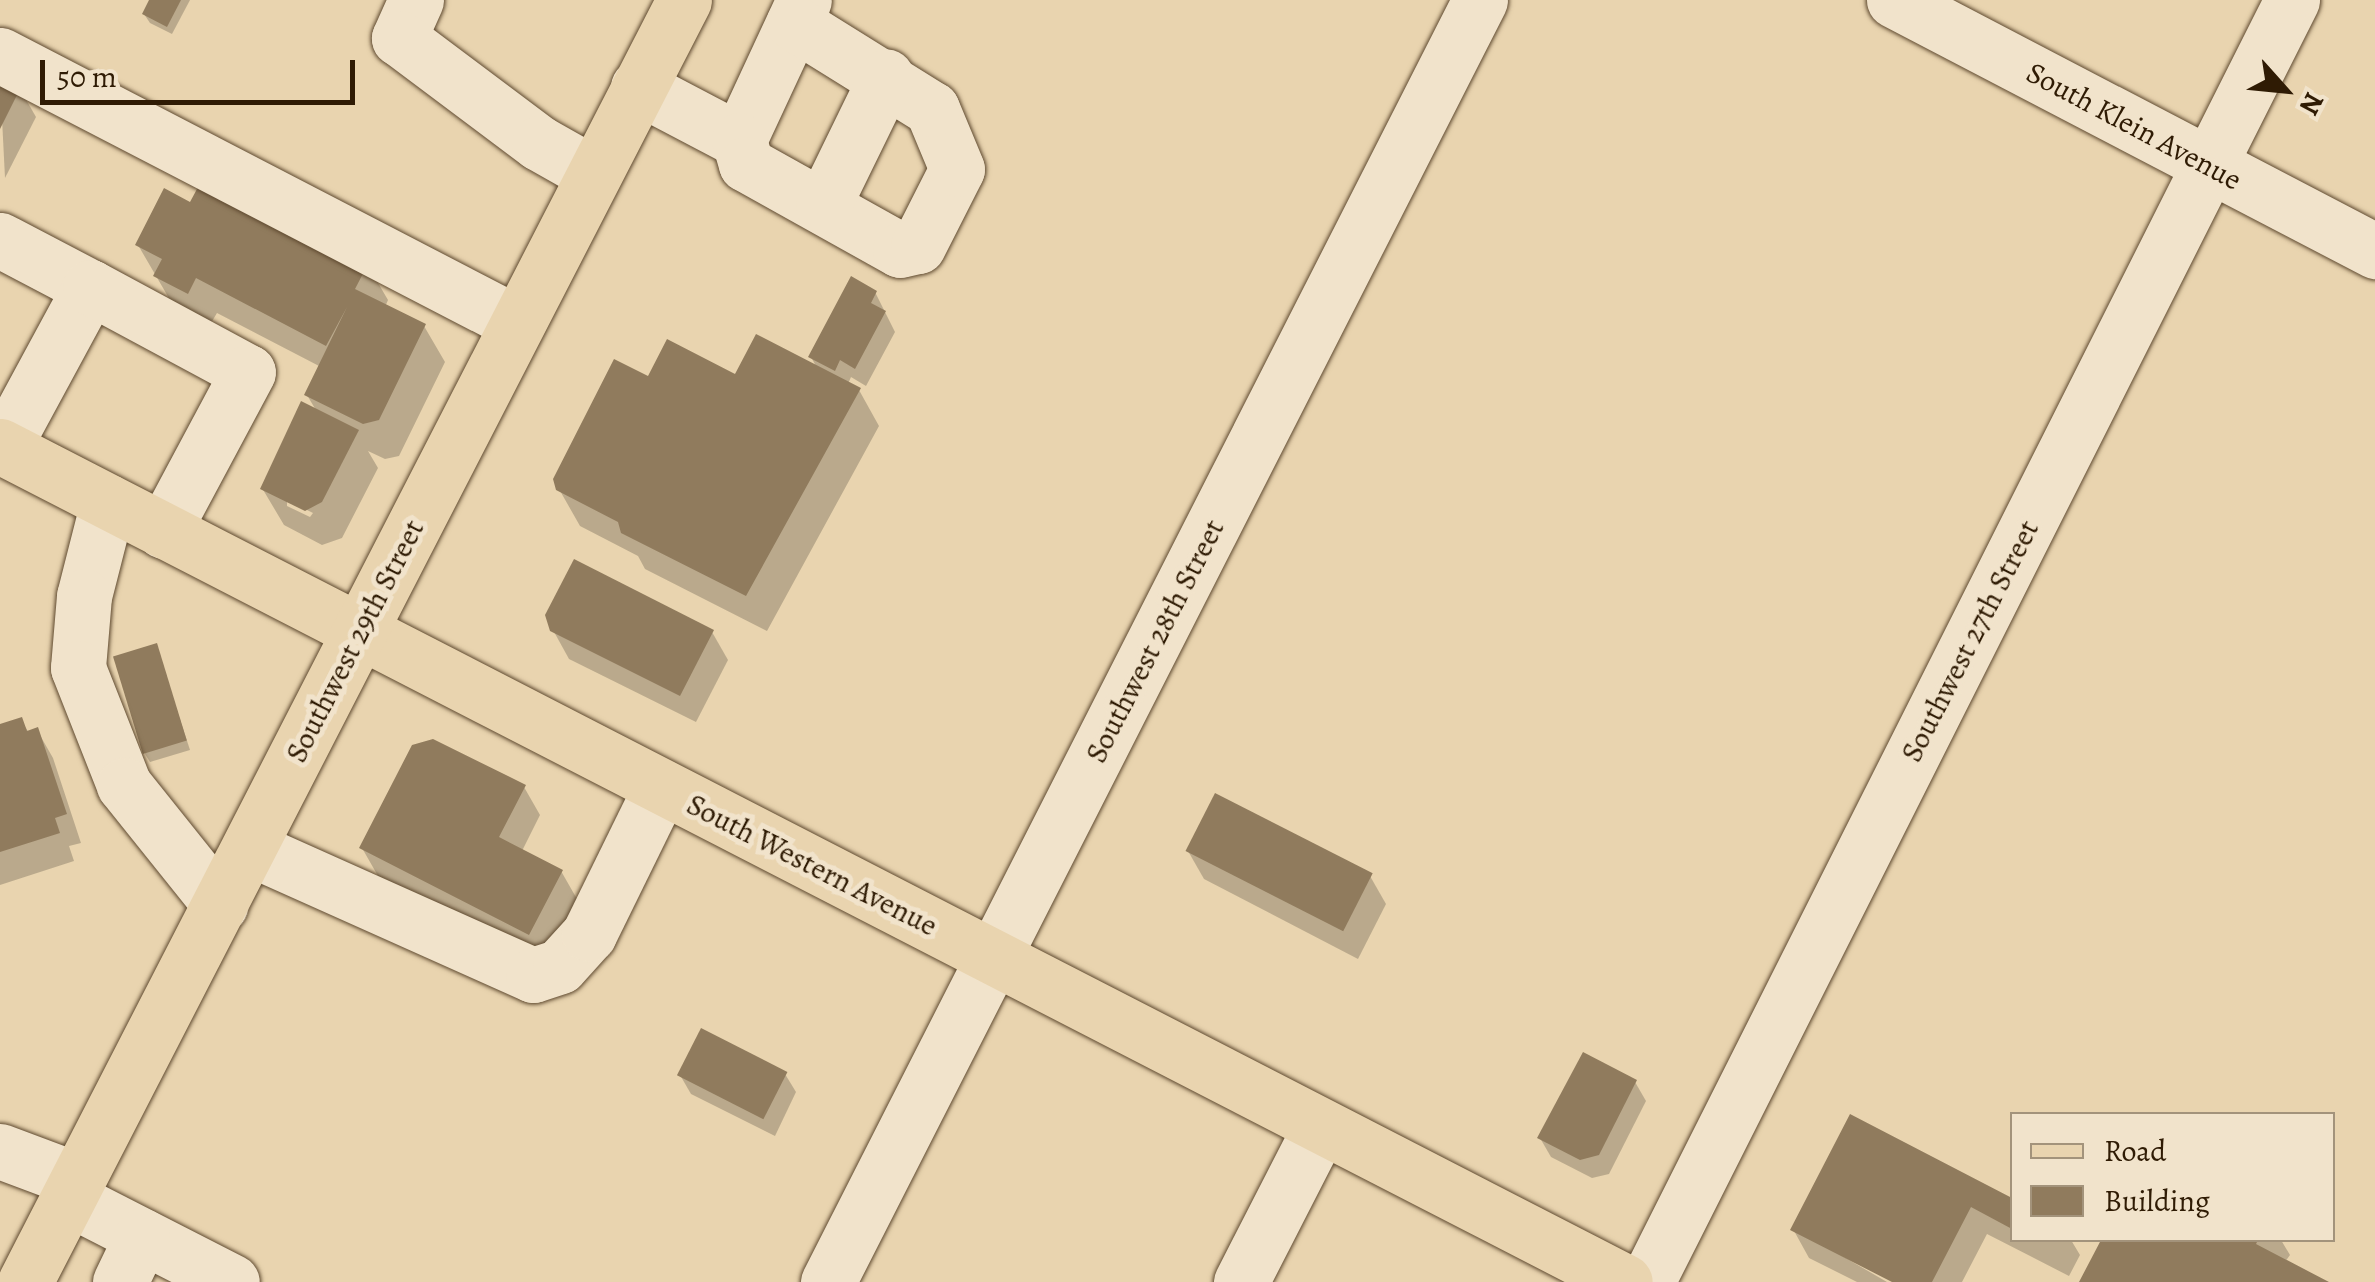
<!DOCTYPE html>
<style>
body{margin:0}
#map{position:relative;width:2375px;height:1282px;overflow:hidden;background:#e9d4af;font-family:Alegreya,serif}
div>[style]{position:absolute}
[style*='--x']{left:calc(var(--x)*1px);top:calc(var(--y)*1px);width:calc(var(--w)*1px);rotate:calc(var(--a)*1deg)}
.shadow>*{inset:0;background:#0003}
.building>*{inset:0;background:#907b5d;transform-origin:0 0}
.roads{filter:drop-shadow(0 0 2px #5e492f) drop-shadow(0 0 2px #5e492f)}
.minor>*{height:55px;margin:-27.5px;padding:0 27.5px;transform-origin:27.5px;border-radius:27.5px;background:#f1e3cb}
.major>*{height:55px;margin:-27.5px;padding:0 27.5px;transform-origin:27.5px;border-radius:27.5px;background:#e9d4af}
span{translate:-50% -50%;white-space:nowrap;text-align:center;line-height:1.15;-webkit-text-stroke:10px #f1e3cb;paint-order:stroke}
.street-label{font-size:30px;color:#2f1b04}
.legend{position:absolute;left:2010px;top:1112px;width:325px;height:130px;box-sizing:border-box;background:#f1e3cb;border:2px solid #a3937b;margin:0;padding:12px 18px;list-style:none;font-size:30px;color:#2f1b04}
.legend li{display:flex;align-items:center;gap:20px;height:50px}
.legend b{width:50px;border:2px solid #a3937b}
.north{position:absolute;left:2235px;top:40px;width:100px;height:100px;-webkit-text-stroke:8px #f1e3cb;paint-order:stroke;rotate:117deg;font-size:28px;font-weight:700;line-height:40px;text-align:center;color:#2f1b04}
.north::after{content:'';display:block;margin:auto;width:35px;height:45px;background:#2f1b04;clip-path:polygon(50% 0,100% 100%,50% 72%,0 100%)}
.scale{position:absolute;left:40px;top:60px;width:315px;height:45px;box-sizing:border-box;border:5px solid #2f1b04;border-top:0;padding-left:12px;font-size:30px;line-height:35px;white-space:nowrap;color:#2f1b04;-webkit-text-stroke:8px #f1e3cb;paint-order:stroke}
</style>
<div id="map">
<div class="shadow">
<div style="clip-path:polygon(152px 0,190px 0,172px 34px,150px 23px,144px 14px)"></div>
<div style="clip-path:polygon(0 79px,20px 89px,36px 117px,5px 178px)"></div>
<div style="clip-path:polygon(evenodd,192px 206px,367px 264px,388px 300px,385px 307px,424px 326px,445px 362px,399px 456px,385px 459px,368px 451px,378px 468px,342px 538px,322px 545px,284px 525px,262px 488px,302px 404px,317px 412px,307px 395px,321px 367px,217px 313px,208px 328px,177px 312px,138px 245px,192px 206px,287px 500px,313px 513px,310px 517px,287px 506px,287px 500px)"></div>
<div style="clip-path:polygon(875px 292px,895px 332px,866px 386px,851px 377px,848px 384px,859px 390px,879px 426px,767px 631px,645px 569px,638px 556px,580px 526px,559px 489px,649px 380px,817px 368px,811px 357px)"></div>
<div style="clip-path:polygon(553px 630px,712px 632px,728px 660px,696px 722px,569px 659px)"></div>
<div style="clip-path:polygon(156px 646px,190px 750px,150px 762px,145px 754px)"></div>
<div style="clip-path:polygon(21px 720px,29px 733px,37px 730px,53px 758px,81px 843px,69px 846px,74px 861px,0 885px,0 727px)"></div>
<div style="clip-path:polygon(524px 787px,540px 815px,522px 851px,561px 871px,577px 899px,545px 962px,378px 876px,362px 848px)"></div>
<div style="clip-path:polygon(1188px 851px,1370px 876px,1386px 904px,1358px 959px,1204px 879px)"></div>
<div style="clip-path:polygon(785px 1074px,796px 1092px,775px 1136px,691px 1094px,680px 1075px)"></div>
<div style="clip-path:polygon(1635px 1082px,1646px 1101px,1609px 1174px,1592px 1178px,1551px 1157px,1540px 1138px)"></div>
<div style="clip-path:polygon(1851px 1117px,2012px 1200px,2012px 1240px,2071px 1240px,2080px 1255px,2069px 1276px,1987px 1234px,1962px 1282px,1898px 1282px,1813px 1239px,1887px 1282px,1857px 1282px,1809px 1258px,1793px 1229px)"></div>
<div style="clip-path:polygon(2104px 1240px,2281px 1240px,2290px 1255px,2285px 1262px,2323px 1282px,2082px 1282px)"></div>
</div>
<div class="building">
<div style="clip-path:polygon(149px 0,181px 0,167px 27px,142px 14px)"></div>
<div style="clip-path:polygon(0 76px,21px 87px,0 129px)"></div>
<div style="clip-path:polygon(204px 176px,369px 262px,355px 289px,426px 324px,379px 420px,363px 424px,304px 395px,347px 307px,326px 346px,196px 278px,188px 294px,153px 276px,162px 259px,135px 245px,164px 188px,190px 202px)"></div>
<div style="clip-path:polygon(851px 276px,877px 291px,871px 303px,886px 311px,855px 369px,840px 360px,835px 371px,808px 357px)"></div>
<div style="clip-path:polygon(756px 334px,861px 388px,746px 596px,621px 533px,618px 522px,556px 490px,553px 479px,614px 359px,648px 376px,667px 339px,735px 374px)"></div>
<div style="clip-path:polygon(301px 401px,359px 430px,322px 502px,305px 511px,260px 489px)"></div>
<div style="clip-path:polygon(574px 559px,714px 630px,680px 696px,550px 631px,545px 615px)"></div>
<div style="left:157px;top:643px;width:102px;height:46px;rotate:73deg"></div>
<div style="clip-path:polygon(22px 717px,27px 731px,38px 727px,67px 814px,55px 818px,60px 833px,0 852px,0 724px)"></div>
<div style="clip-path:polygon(433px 739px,526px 785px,499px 837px,563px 870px,529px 935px,359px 848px,412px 745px)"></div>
<div style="left:1215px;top:793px;width:177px;height:65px;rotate:27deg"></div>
<div style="left:701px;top:1028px;width:97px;height:53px;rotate:27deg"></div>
<div style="clip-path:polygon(1583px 1052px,1637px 1080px,1599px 1155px,1580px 1160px,1537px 1138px)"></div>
<div style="clip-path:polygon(1850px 1114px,2012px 1198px,2012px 1229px,1971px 1207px,1932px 1282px,1892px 1282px,1790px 1230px)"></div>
<div style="clip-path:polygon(2101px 1240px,2258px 1240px,2256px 1244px,2329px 1282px,2079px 1282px)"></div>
</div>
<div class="roads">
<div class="minor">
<div style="--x:416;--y:0;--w:42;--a:114.1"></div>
<div style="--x:399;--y:38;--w:175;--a:36.9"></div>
<div style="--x:539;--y:143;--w:63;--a:29.4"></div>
<div style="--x:1894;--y:0;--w:543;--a:27.56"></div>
<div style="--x:0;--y:55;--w:582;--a:27.4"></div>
<div style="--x:638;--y:87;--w:114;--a:27.7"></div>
<div style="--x:739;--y:140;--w:154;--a:-65.1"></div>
<div style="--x:739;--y:140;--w:25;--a:74"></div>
<div style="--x:746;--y:164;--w:176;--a:29.2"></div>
<div style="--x:900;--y:250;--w:18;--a:-13"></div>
<div style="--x:918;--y:246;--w:86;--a:-63.1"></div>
<div style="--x:957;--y:169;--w:65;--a:-112.6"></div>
<div style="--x:932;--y:109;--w:163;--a:-148.1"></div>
<div style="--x:823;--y:206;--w:144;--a:-64"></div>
<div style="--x:0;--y:240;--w:102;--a:27.6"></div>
<div style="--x:3;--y:448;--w:183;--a:-61.6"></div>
<div style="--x:90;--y:287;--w:179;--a:28.3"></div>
<div style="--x:248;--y:372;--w:180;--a:118.1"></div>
<div style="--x:108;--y:502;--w:97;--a:104.3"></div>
<div style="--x:84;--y:596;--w:72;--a:94.8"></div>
<div style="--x:78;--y:668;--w:126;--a:68.5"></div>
<div style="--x:124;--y:785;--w:154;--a:51.3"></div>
<div style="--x:249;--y:848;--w:311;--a:24.1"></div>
<div style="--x:533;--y:975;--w:28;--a:-18"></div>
<div style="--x:560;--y:966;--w:43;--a:-47.8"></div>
<div style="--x:589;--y:934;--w:164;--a:-63.9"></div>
<div style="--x:0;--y:1151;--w:82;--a:20.6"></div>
<div style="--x:68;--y:1198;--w:184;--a:27.1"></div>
<div style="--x:120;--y:1282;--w:51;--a:-64.4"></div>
<div style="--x:828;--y:1282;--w:1438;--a:-63.04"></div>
<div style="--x:1241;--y:1282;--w:175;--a:-62.9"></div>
<div style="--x:1647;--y:1282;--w:1435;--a:-63.29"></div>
</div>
<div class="major">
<div style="--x:0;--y:446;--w:1827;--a:27.22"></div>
<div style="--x:25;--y:1282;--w:1441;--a:-62.79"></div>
</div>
</div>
<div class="street-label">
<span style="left:2134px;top:126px;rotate:28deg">South Klein Avenue</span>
<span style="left:355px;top:641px;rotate:-63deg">Southwest 29th Street</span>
<span style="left:1155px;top:641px;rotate:-63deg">Southwest 28th Street</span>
<span style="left:1970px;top:641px;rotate:-63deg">Southwest 27th Street</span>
<span style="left:812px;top:865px;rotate:27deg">South Western Avenue</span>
</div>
<ul class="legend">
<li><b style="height:12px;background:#e9d4af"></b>Road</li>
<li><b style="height:28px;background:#907b5d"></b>Building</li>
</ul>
<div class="north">N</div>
<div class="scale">50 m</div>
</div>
